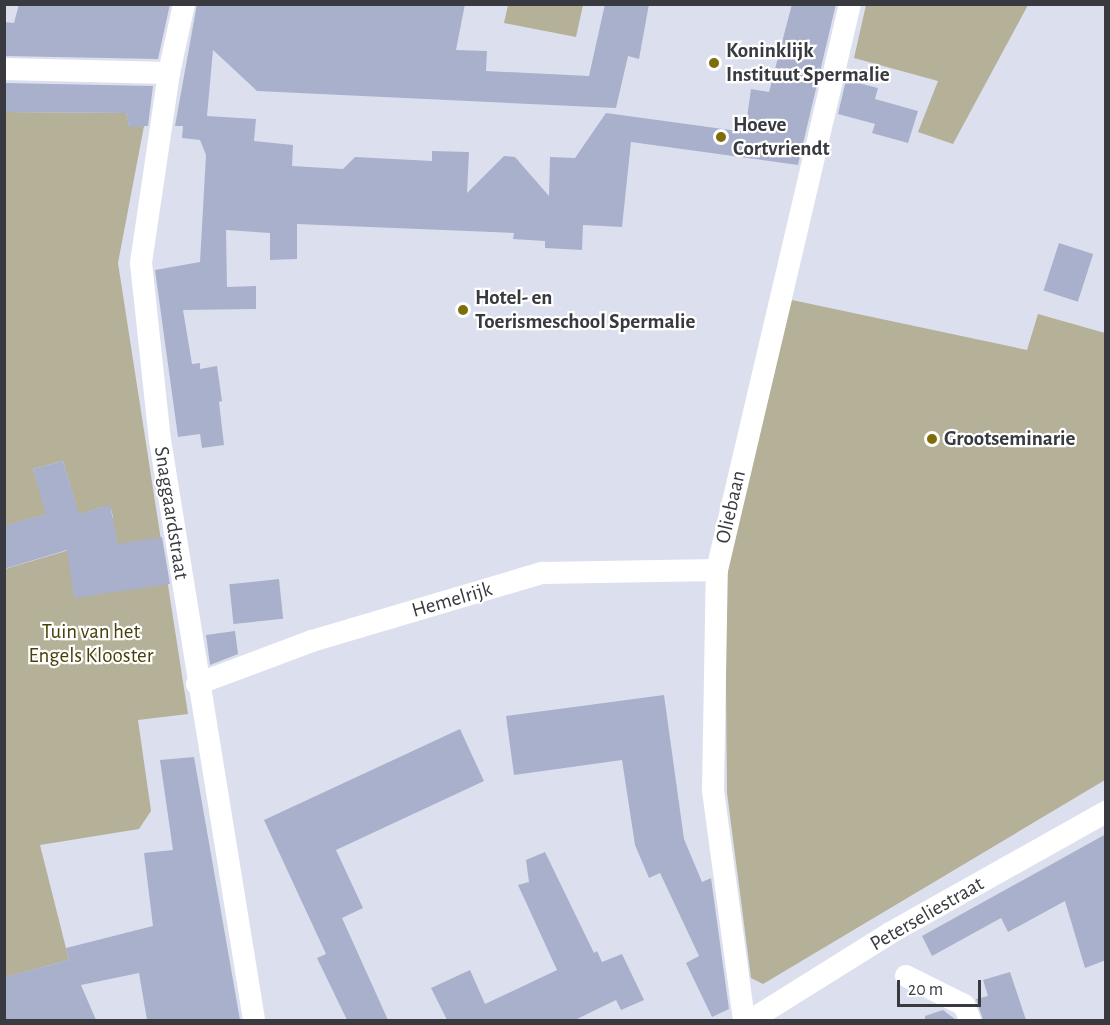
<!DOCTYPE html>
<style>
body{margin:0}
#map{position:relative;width:1110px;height:1025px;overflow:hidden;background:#dce0ee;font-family:"Alegreya Sans",sans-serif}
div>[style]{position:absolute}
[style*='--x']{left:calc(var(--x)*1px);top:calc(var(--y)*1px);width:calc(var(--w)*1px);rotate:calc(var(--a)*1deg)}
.green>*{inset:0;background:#b5b098}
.building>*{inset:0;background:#a9b0cc;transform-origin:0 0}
.minor>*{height:22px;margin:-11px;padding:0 11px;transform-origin:11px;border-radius:11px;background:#fff}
.dots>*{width:16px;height:16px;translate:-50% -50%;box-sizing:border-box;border:3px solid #fff;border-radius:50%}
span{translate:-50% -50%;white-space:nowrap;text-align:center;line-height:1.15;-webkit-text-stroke:4.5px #fff;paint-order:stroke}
.poi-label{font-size:21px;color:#383a3f;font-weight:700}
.left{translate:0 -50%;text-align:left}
.street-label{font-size:21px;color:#383a3f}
.park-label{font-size:21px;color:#4a3f08}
.frame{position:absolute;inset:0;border:6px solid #383a3f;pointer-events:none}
.scale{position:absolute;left:897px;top:980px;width:84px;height:27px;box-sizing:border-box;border:3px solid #383a3f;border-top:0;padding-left:8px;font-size:18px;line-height:21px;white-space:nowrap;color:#383a3f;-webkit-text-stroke:4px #fff;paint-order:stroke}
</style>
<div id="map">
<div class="green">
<div style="clip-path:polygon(508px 5px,583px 5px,576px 37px,504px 23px)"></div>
<div style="clip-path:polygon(866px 5px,1028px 5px,953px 144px,918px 132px,938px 81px,854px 58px)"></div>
<div style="clip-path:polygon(5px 112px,126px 113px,129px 126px,144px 126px,118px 263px,188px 714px,138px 720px,151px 811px,139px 829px,40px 845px,69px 960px,5px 977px,5px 569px,113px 537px,107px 518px,113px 517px,111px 509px,103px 507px,71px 517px,76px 505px,63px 461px,33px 469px,47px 514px,5px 526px)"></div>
<div style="clip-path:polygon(792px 300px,1027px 350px,1038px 314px,1105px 333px,1105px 780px,763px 984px,751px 978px,727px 793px,725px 577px)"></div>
</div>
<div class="building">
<div style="clip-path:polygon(19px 4px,170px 4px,158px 59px,4px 56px,4px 22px,14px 23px)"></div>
<div style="clip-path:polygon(197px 4px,465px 4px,456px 50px,487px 51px,486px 71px,589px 76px,605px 4px,649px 4px,639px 59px,628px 56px,616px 108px,257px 91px,213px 50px,207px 116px,256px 119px,254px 141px,293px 145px,292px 166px,343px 169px,355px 157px,432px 161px,432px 151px,469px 152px,467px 193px,504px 156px,515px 157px,549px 196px,550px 157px,575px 158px,606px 113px,745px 132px,751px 89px,769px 92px,792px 4px,836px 4px,798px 165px,631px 142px,622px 227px,583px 225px,582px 250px,545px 248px,545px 241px,513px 239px,514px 233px,297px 224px,297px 259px,270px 260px,270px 233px,226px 230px,227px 287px,256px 286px,256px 309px,183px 310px,192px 364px,200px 363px,200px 369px,217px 366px,222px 401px,219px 402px,224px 445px,202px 448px,200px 434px,178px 437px,155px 270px,200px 262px,206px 155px,200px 140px,182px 138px,183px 126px,175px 126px)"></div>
<div style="clip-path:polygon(846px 80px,878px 88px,875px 99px,918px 111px,908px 143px,872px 133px,875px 124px,838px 114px)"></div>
<div style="clip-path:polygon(4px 83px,153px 86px,148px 126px,129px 127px,126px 113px,4px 112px)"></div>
<div style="left:1059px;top:243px;width:36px;height:50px;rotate:18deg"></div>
<div style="clip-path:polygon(63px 461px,79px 514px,110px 505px,118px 544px,162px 537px,170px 584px,74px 598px,67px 550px,4px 569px,4px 526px,46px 514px,33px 469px)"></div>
<div style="left:279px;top:579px;width:40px;height:50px;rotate:84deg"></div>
<div style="clip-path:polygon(235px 631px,238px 654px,210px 665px,206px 635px)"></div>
<div style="clip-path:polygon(664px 695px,684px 839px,702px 882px,711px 878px,729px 1009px,712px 1017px,686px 963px,699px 956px,660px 873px,649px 878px,635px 845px,622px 760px,514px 775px,506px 716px)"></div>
<div style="clip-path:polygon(460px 729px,484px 781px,336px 850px,363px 908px,342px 918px,388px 1020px,347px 1020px,317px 958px,326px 954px,264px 820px)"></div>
<div style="clip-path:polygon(194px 757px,240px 1020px,147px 1020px,139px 973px,81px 985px,96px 1020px,4px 1020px,4px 977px,69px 960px,66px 948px,153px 926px,144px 853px,173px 850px,160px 760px)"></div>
<div style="clip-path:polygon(1106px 834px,1106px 960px,1085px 968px,1065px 901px,1008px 932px,1001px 918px,932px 956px,922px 936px)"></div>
<div style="clip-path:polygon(545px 852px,594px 953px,597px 951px,602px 962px,622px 954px,644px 1000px,621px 1010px,616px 1000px,575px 1020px,447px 1020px,431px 988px,470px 970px,485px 1004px,557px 970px,518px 885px,529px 882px,526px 860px)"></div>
<div style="clip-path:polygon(1010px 972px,1026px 1020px,983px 1020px,976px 999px,988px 996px,983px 980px)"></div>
<div style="clip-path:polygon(943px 1010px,956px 1020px,925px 1020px,925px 1016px)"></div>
</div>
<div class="minor">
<div style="--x:184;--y:4;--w:71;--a:102.3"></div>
<div style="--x:169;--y:73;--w:192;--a:98.4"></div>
<div style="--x:141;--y:263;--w:178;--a:83.9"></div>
<div style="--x:160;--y:440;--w:588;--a:80.79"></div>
<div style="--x:4;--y:69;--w:165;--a:1.4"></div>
<div style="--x:197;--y:684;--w:123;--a:-20.5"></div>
<div style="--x:312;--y:641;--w:240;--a:-16.5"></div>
<div style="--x:542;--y:573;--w:175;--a:-1"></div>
<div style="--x:906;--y:976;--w:65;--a:26.6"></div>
<div style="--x:964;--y:1005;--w:16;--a:68"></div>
<div style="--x:744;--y:1020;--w:232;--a:-97.7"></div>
<div style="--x:713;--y:790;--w:220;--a:-89"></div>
<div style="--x:717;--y:570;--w:581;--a:-76.78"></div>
<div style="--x:751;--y:1020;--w:164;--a:-32"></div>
<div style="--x:890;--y:933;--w:248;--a:-29.3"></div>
</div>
<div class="dots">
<div style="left:714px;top:63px;background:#7f6d08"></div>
<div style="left:721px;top:137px;background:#7f6d08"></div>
<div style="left:463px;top:310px;background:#7f6d08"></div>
<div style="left:932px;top:439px;background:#7f6d08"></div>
</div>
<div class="poi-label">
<span class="left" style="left:726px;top:63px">Koninklijk<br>Instituut Spermalie</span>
<span class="left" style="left:733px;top:137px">Hoeve<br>Cortvriendt</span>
<span class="left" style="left:475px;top:310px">Hotel- en<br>Toerismeschool Spermalie</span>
<span class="left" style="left:944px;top:439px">Grootseminarie</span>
</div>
<div class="street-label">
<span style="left:731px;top:507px;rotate:-77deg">Oliebaan</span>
<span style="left:171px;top:513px;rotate:81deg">Snaggaardstraat</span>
<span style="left:452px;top:600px;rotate:-16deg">Hemelrijk</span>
<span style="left:927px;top:914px;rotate:-30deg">Peterseliestraat</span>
</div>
<div class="park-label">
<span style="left:91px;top:644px">Tuin van het<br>Engels Klooster</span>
</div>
<div class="frame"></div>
<div class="scale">20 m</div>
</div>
